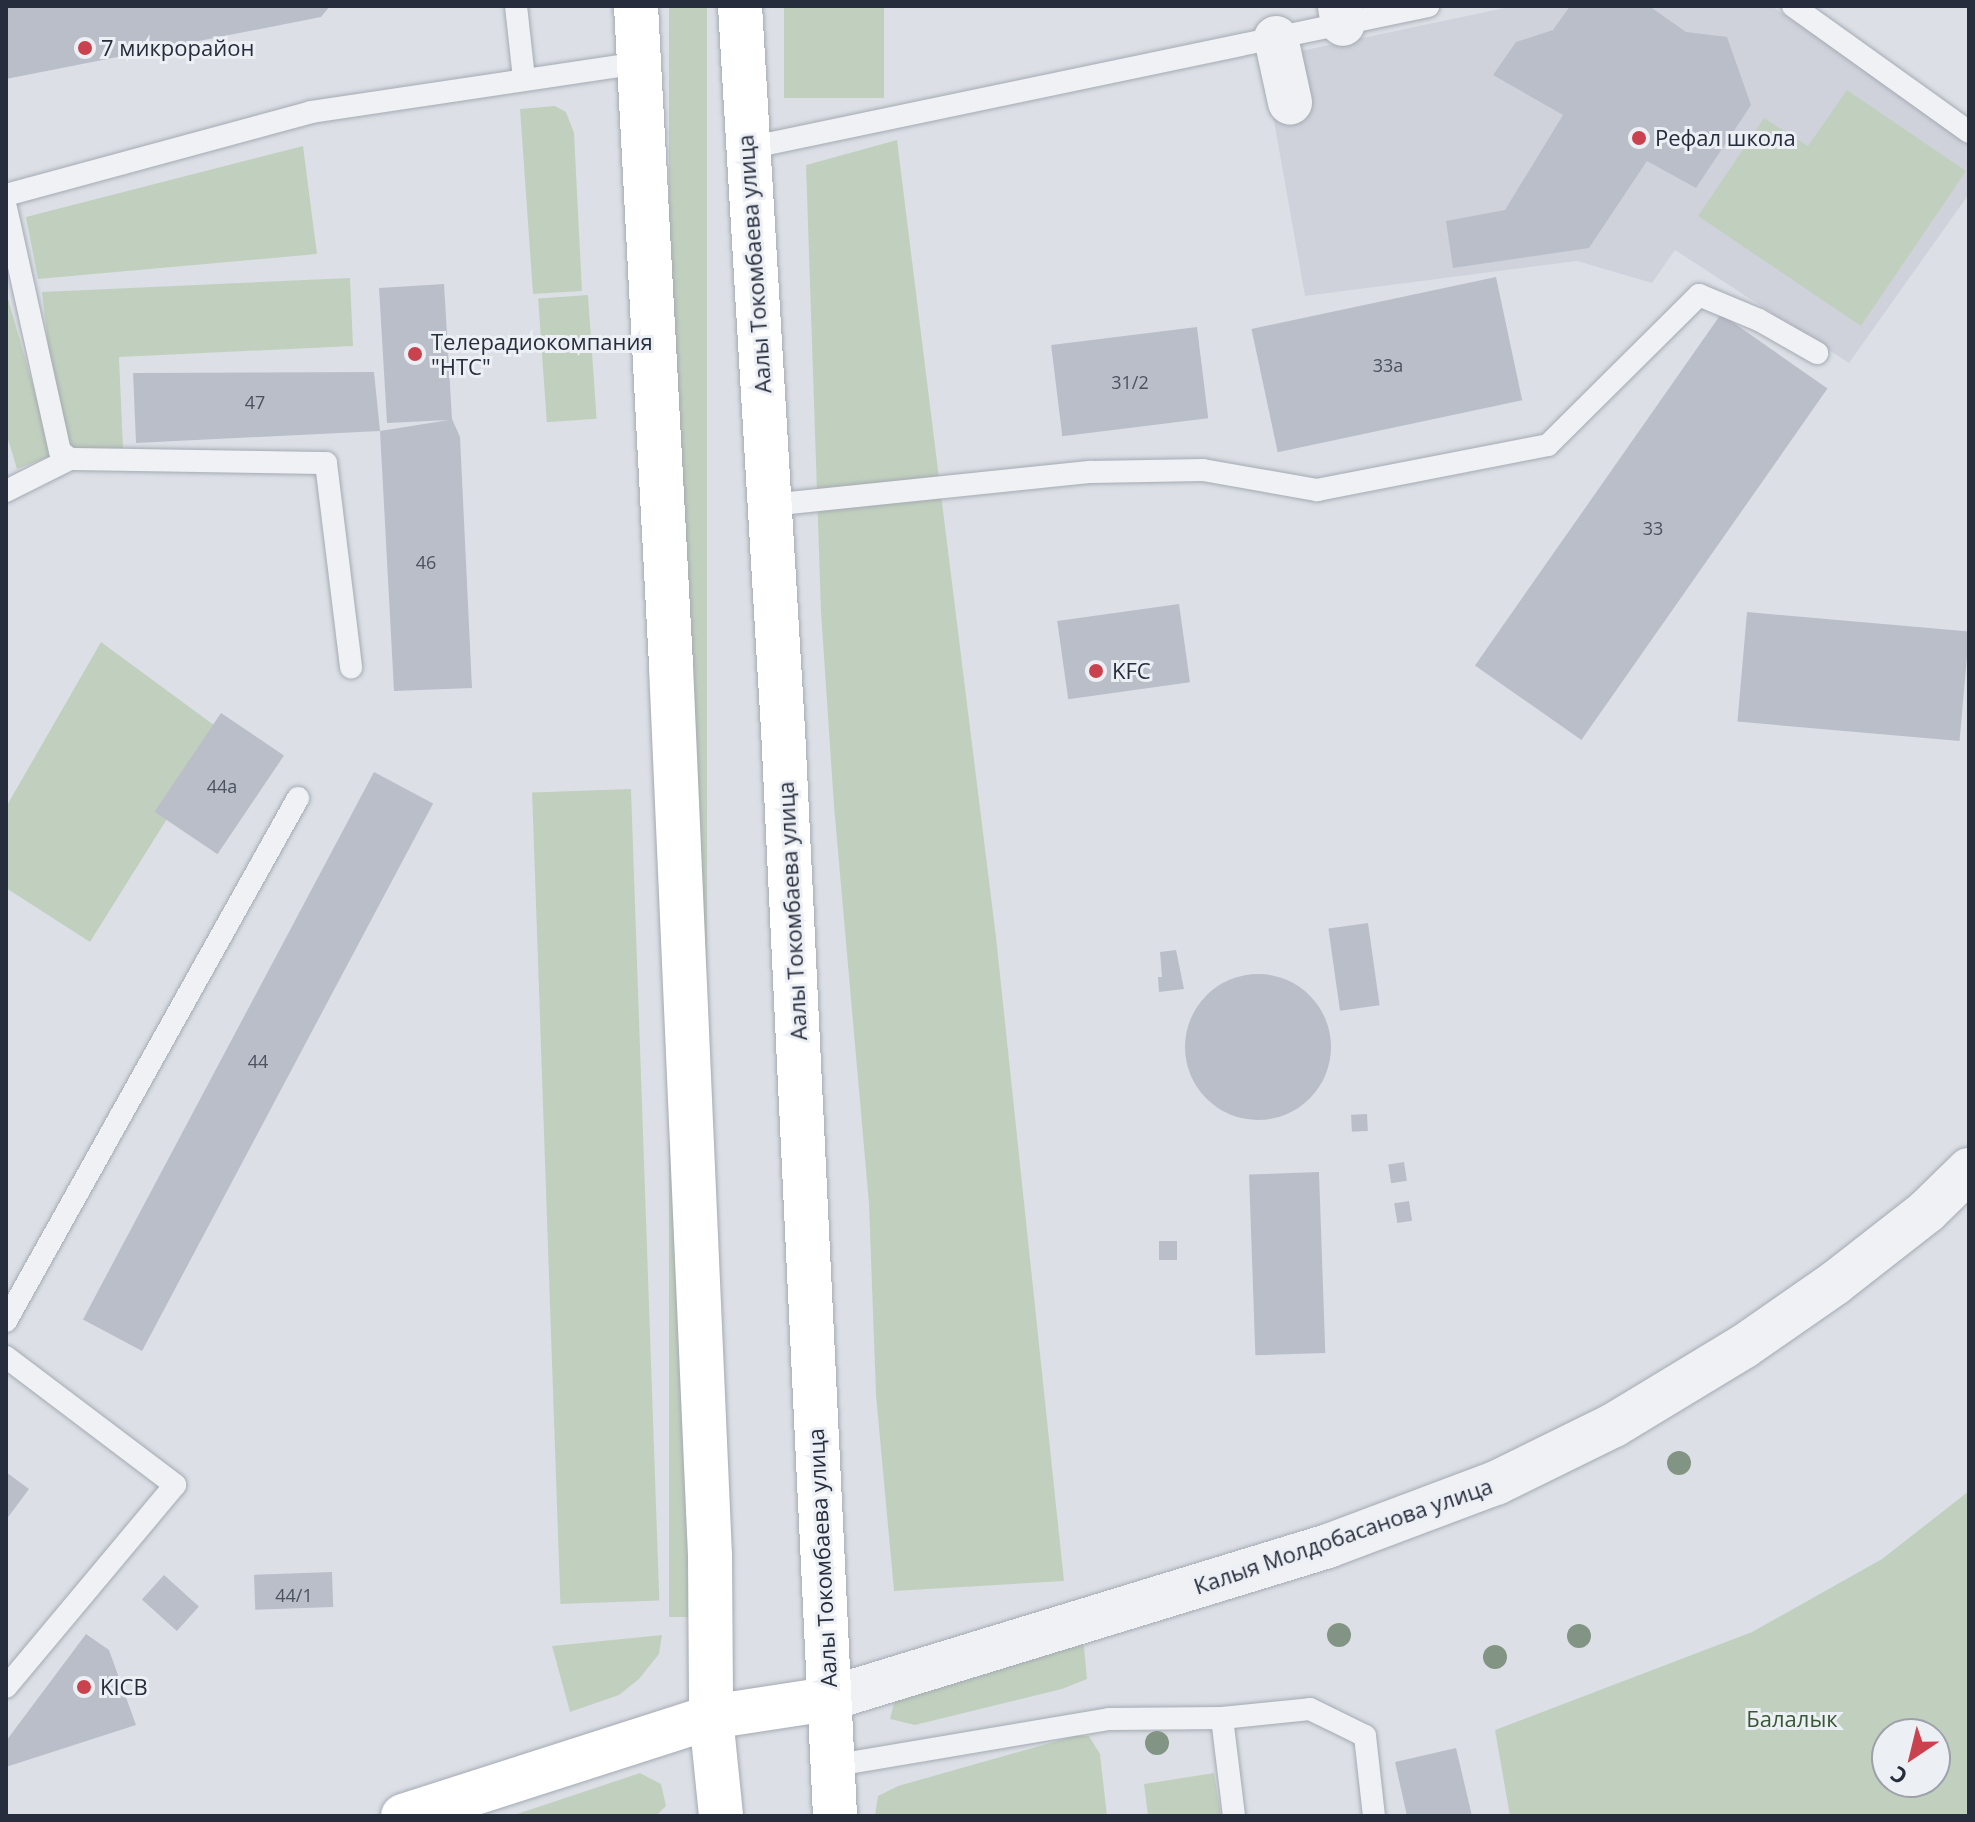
<!DOCTYPE html>
<meta charset="utf-8">
<style>
body{margin:0}
#map{position:relative;width:1975px;height:1822px;overflow:hidden;background:#dce0e6;font-family:"Open Sans",sans-serif}
div>[style]{position:absolute}
[style*='--x']{left:calc(var(--x)*1px);top:calc(var(--y)*1px);width:calc(var(--w)*1px);rotate:calc(var(--a)*1deg)}
.built>*{inset:0;background:#cfd2db}
.green>*{inset:0;background:#c1d0be;transform-origin:0 0}
.building>*{inset:0;background:#babec9;transform-origin:0 0}
.round{border-radius:50%}
.roads{filter:drop-shadow(0 0 2px #a5aab3) drop-shadow(0 0 2px #a5aab3)}
.service>*{height:22px;margin:-11px;padding:0 11px;transform-origin:11px;border-radius:11px;background:#eff1f5}
.minor>*{height:44px;margin:-22px;padding:0 22px;transform-origin:22px;border-radius:22px;background:#eff1f5}
.tertiary>*{height:44px;margin:-22px;padding:0 22px;transform-origin:22px;border-radius:22px;background:#eff1f5}
.secondary>*{height:44px;margin:-22px;padding:0 22px;transform-origin:22px;border-radius:22px;background:#fff}
.primary>*{height:44px;margin:-22px;padding:0 22px;transform-origin:22px;border-radius:22px;background:#fff}
.trees>*{width:24px;height:24px;margin:-12px;border-radius:50%;background:#829584}
.dots>*{width:22px;height:22px;translate:-50% -50%;box-sizing:border-box;border:4px solid #eceff4;border-radius:50%}
span{translate:-50% -50%;white-space:nowrap;text-align:center;line-height:1.15;-webkit-text-stroke:6px #eceff4;paint-order:stroke}
.number-label{font-size:18px;color:#4b515f}
.number-label span{-webkit-text-stroke-width:0}
.poi-label{font-size:22px;color:#262d3c}
.left{translate:0 -50%;text-align:left}
.street-label{font-size:22px;color:#262d3c}
.park-label{font-size:22px;color:#385834}
.frame{position:absolute;inset:0;border:8px solid #262d3c;pointer-events:none}
.north{position:absolute;left:1871px;top:1718px;width:80px;height:80px;box-sizing:border-box;background:#eceff4;border:2px solid #9da1aa;border-radius:50%;rotate:215deg;font-size:22px;font-weight:700;line-height:32px;text-align:center;color:#262d3c}
.north::after{content:'';display:block;margin:auto;width:28px;height:36px;background:#ca424d;clip-path:polygon(50% 0,100% 100%,50% 72%,0 100%)}
</style>
<div id="map">
<div class="built">
<div style="clip-path:polygon(1514px 6px,1773px 7px,1969px 141px,1969px 194px,1849px 363px,1675px 250px,1652px 283px,1577px 261px,1305px 296px,1263px 59px)"></div>
</div>
<div class="green">
<div style="left:669px;top:6px;width:38px;height:1611px"></div>
<div style="left:784px;top:6px;width:100px;height:92px"></div>
<div style="clip-path:polygon(1847px 90px,1966px 171px,1861px 326px,1698px 216px,1764px 118px,1808px 146px)"></div>
<div style="clip-path:polygon(555px 106px,566px 112px,574px 133px,582px 291px,533px 294px,520px 109px)"></div>
<div style="clip-path:polygon(897px 140px,996px 937px,1064px 1581px,894px 1591px,876px 1395px,869px 1204px,834px 806px,821px 612px,806px 165px)"></div>
<div style="clip-path:polygon(303px 146px,317px 254px,38px 279px,26px 217px)"></div>
<div style="clip-path:polygon(350px 278px,353px 346px,119px 357px,123px 448px,60px 451px,42px 292px)"></div>
<div style="clip-path:polygon(6px 292px,53px 455px,17px 469px,6px 433px)"></div>
<div style="left:588px;top:295px;width:124px;height:50px;rotate:86deg"></div>
<div style="clip-path:polygon(101px 642px,222px 731px,90px 942px,6px 888px,6px 807px)"></div>
<div style="left:631px;top:789px;width:812px;height:99px;rotate:88deg"></div>
<div style="clip-path:polygon(evenodd,1969px 1491px,1969px 1816px,1510px 1816px,1495px 1730px,1752px 1632px,1882px 1559px,1969px 1491px,1887px 1734px,1935px 1734px,1935px 1782px,1887px 1782px,1887px 1734px)"></div>
<div style="clip-path:polygon(1075px 1633px,1084px 1647px,1087px 1679px,1062px 1689px,915px 1725px,890px 1719px,896px 1695px)"></div>
<div style="clip-path:polygon(662px 1635px,659px 1654px,639px 1679px,619px 1695px,570px 1712px,552px 1646px)"></div>
<div style="clip-path:polygon(1075px 1736px,1089px 1736px,1100px 1754px,1107px 1816px,875px 1816px,878px 1796px,898px 1786px)"></div>
<div style="clip-path:polygon(640px 1773px,661px 1784px,666px 1806px,656px 1816px,511px 1816px)"></div>
<div style="clip-path:polygon(1214px 1773px,1221px 1816px,1148px 1816px,1144px 1784px)"></div>
</div>
<div class="building">
<div style="clip-path:polygon(6px 6px,330px 6px,321px 17px,6px 79px)"></div>
<div style="clip-path:polygon(1570px 6px,1649px 6px,1686px 32px,1727px 37px,1751px 105px,1696px 188px,1647px 161px,1589px 248px,1453px 268px,1446px 221px,1505px 210px,1563px 115px,1493px 75px,1516px 42px,1553px 30px)"></div>
<div style="left:1496px;top:277px;width:126px;height:250px;rotate:78deg"></div>
<div style="clip-path:polygon(444px 284px,452px 419px,460px 437px,472px 688px,394px 691px,380px 431px,449px 420px,387px 423px,379px 288px)"></div>
<div style="left:1721px;top:314px;width:130px;height:429px;rotate:35deg"></div>
<div style="left:1197px;top:327px;width:92px;height:147px;rotate:83deg"></div>
<div style="clip-path:polygon(374px 372px,380px 431px,136px 443px,133px 373px)"></div>
<div style="left:1179px;top:604px;width:79px;height:123px;rotate:82deg"></div>
<div style="left:1747px;top:612px;width:223px;height:110px;rotate:5deg"></div>
<div style="left:221px;top:713px;width:76px;height:119px;rotate:34deg"></div>
<div style="left:374px;top:772px;width:67px;height:620px;rotate:28deg"></div>
<div style="left:1368px;top:923px;width:83px;height:40px;rotate:82deg"></div>
<div style="clip-path:polygon(1176px 950px,1184px 989px,1159px 992px,1158px 977px,1162px 977px,1160px 952px)"></div>
<div class="round" style="left:1185px;top:974px;width:146px;height:146px"></div>
<div style="left:1367px;top:1114px;width:17px;height:16px;rotate:87deg"></div>
<div style="left:1404px;top:1162px;width:19px;height:16px;rotate:81deg"></div>
<div style="left:1319px;top:1172px;width:181px;height:70px;rotate:88deg"></div>
<div style="left:1409px;top:1201px;width:20px;height:15px;rotate:81deg"></div>
<div style="left:1177px;top:1241px;width:19px;height:18px;rotate:90deg"></div>
<div style="clip-path:polygon(6px 1472px,29px 1489px,6px 1520px)"></div>
<div style="left:332px;top:1572px;width:35px;height:78px;rotate:88deg"></div>
<div style="left:164px;top:1575px;width:47px;height:33px;rotate:42deg"></div>
<div style="clip-path:polygon(86px 1634px,109px 1650px,136px 1725px,6px 1767px,6px 1741px)"></div>
<div style="clip-path:polygon(1456px 1748px,1472px 1816px,1407px 1816px,1395px 1762px)"></div>
</div>
<div class="roads">
<div class="service">
<div style="--x:516;--y:6;--w:72;--a:83.7"></div>
<div style="--x:1793;--y:6;--w:216;--a:35.6"></div>
<div style="--x:748;--y:148;--w:695;--a:-11.8"></div>
<div style="--x:6;--y:195;--w:316;--a:-15.2"></div>
<div style="--x:311;--y:112;--w:332;--a:-8.5"></div>
<div style="--x:6;--y:208;--w:249;--a:77.5"></div>
<div style="--x:60;--y:451;--w:13;--a:39"></div>
<div style="--x:70;--y:459;--w:72;--a:153.4"></div>
<div style="--x:70;--y:459;--w:256;--a:0.9"></div>
<div style="--x:326;--y:463;--w:206;--a:83"></div>
<div style="--x:770;--y:505;--w:323;--a:-5.9"></div>
<div style="--x:1091;--y:472;--w:112;--a:-1"></div>
<div style="--x:1203;--y:470;--w:116;--a:10"></div>
<div style="--x:1317;--y:490;--w:235;--a:-11"></div>
<div style="--x:1548;--y:445;--w:213;--a:-44.8"></div>
<div style="--x:1699;--y:295;--w:65;--a:22.6"></div>
<div style="--x:1759;--y:320;--w:67;--a:29.6"></div>
<div style="--x:6;--y:1321;--w:599;--a:-60.82"></div>
<div style="--x:6;--y:1357;--w:212;--a:37.1"></div>
<div style="--x:175;--y:1485;--w:263;--a:129.9"></div>
<div style="--x:1222;--y:1718;--w:99;--a:83"></div>
<div style="--x:831;--y:1766;--w:282;--a:-9.6"></div>
<div style="--x:1109;--y:1719;--w:113;--a:-0.5"></div>
<div style="--x:1222;--y:1718;--w:88;--a:-5.8"></div>
<div style="--x:1310;--y:1709;--w:61;--a:26.1"></div>
<div style="--x:1365;--y:1736;--w:81;--a:83.6"></div>
</div>
<div class="minor">
<div style="--x:1340;--y:6;--w:18;--a:81"></div>
<div style="--x:1276;--y:38;--w:66;--a:77.7"></div>
</div>
<div class="tertiary">
<div style="--x:828;--y:1699;--w:523;--a:-17.01"></div>
<div style="--x:1328;--y:1546;--w:179;--a:-20.6"></div>
<div style="--x:1496;--y:1483;--w:131;--a:-26.2"></div>
<div style="--x:1614;--y:1425;--w:151;--a:-31.2"></div>
<div style="--x:1743;--y:1347;--w:112;--a:-34.8"></div>
<div style="--x:1835;--y:1283;--w:117;--a:-38"></div>
<div style="--x:1927;--y:1211;--w:59;--a:-44.3"></div>
</div>
<div class="secondary">
<div style="--x:403;--y:1816;--w:324;--a:-17.8"></div>
<div style="--x:711;--y:1717;--w:118;--a:-8.7"></div>
</div>
<div class="primary">
<div style="--x:636;--y:6;--w:661;--a:86.96"></div>
<div style="--x:671;--y:666;--w:891;--a:87.49"></div>
<div style="--x:710;--y:1556;--w:161;--a:89.6"></div>
<div style="--x:711;--y:1717;--w:100;--a:84.2"></div>
<div style="--x:740;--y:6;--w:724;--a:86.6"></div>
<div style="--x:783;--y:729;--w:1088;--a:87.26"></div>
</div>
</div>
<div class="trees">
<div style="left:1679px;top:1463px"></div>
<div style="left:1339px;top:1635px"></div>
<div style="left:1579px;top:1636px"></div>
<div style="left:1495px;top:1657px"></div>
<div style="left:1157px;top:1743px"></div>
</div>
<div class="dots">
<div style="left:85px;top:48px;background:#ca424d"></div>
<div style="left:1639px;top:138px;background:#ca424d"></div>
<div style="left:415px;top:354px;background:#ca424d"></div>
<div style="left:1096px;top:671px;background:#ca424d"></div>
<div style="left:84px;top:1687px;background:#ca424d"></div>
</div>
<div class="number-label">
<span style="left:1388px;top:365px">33а</span>
<span style="left:1130px;top:382px">31/2</span>
<span style="left:255px;top:402px">47</span>
<span style="left:1653px;top:528px">33</span>
<span style="left:426px;top:562px">46</span>
<span style="left:222px;top:786px">44а</span>
<span style="left:258px;top:1061px">44</span>
<span style="left:294px;top:1595px">44/1</span>
</div>
<div class="poi-label">
<span class="left" style="left:101px;top:48px">7 микрорайон</span>
<span class="left" style="left:1655px;top:138px">Рефал школа</span>
<span class="left" style="left:431px;top:354px">Телерадиокомпания<br>"НТС"</span>
<span class="left" style="left:1112px;top:671px">KFC</span>
<span class="left" style="left:100px;top:1687px">KICB</span>
</div>
<div class="street-label">
<span style="left:754px;top:264px;rotate:-94deg">Аалы Токомбаева улица</span>
<span style="left:792px;top:911px;rotate:-93deg">Аалы Токомбаева улица</span>
<span style="left:1343px;top:1536px;rotate:-19deg">Калыя Молдобасанова улица</span>
<span style="left:822px;top:1558px;rotate:-93deg">Аалы Токомбаева улица</span>
</div>
<div class="park-label">
<span style="left:1792px;top:1719px">Балалык</span>
</div>
<div class="frame"></div>
<div class="north">С</div>
</div>
